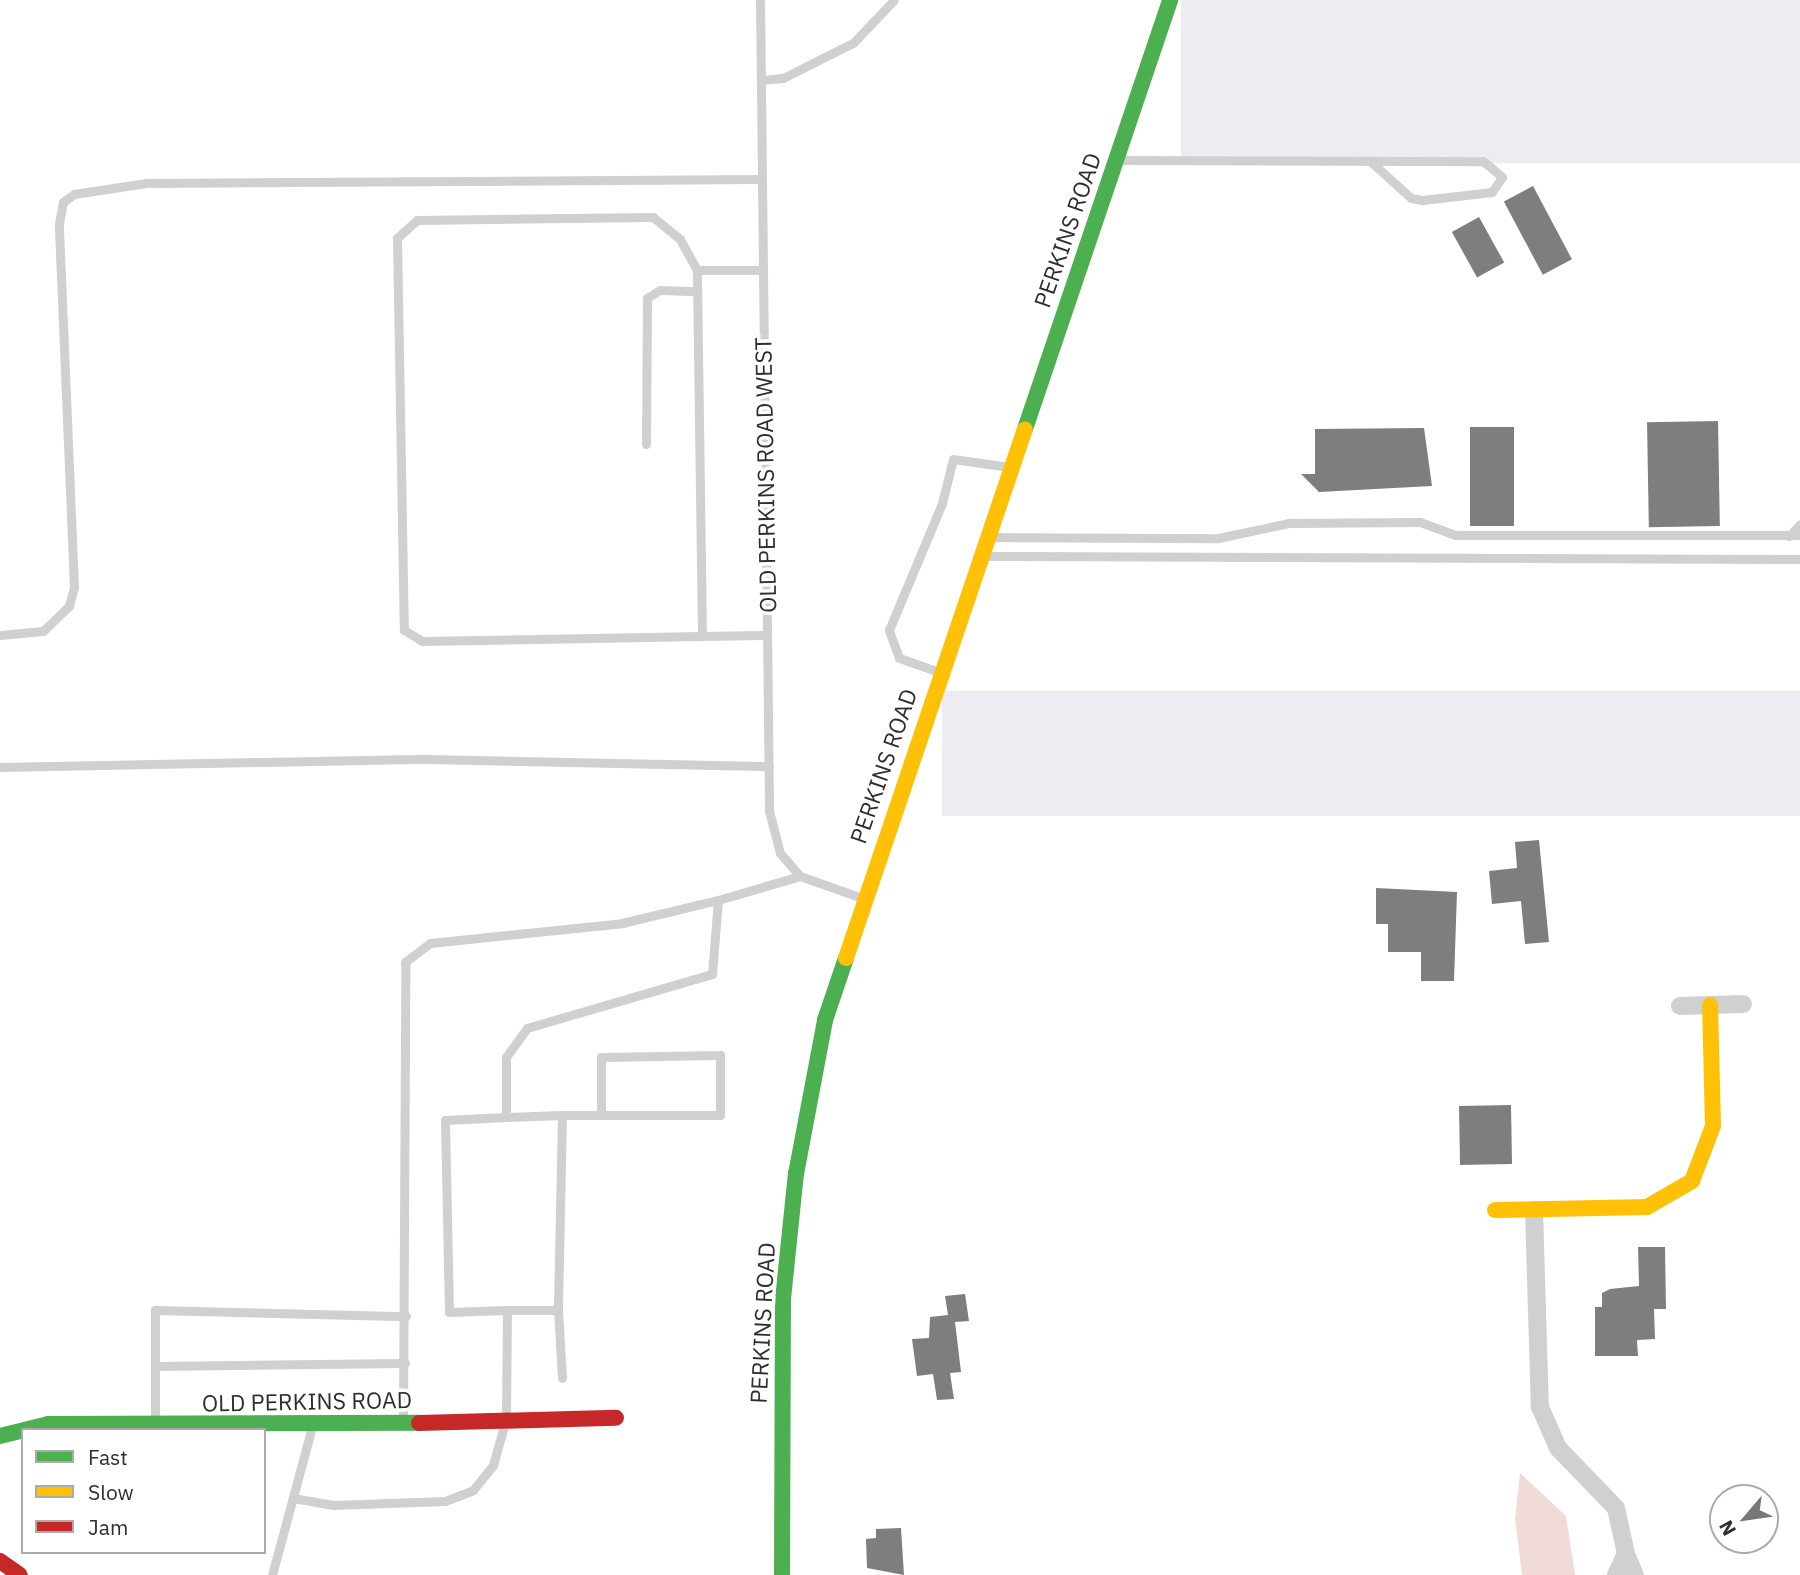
<!DOCTYPE html>
<style>
body{margin:0}
#map{position:relative;width:1800px;height:1575px;overflow:hidden;background:#fff;font-family:"IBM Plex Sans",sans-serif}
div>[style]{position:absolute}
[style*='--x']{left:calc(var(--x)*1px);top:calc(var(--y)*1px);width:calc(var(--w)*1px);rotate:calc(var(--a)*1deg)}
.green>*{inset:0;background:#edecf3;transform-origin:0 0}
.water>*{inset:0;background:#f0dbd9}
.building>*{inset:0;background:#7e7e7e;transform-origin:0 0}
.lane>*{height:9px;margin:-4.5px;padding:0 4.5px;transform-origin:4.5px;border-radius:4.5px;background:#d0d0d0}
.street>*{height:18px;margin:-9px;padding:0 9px;transform-origin:9px;border-radius:9px;background:#d0d0d0}
.fast>*{height:16px;margin:-8px;padding:0 8px;transform-origin:8px;border-radius:8px;background:#4caf50}
.slow>*{height:16px;margin:-8px;padding:0 8px;transform-origin:8px;border-radius:8px;background:#ffc107}
.jam>*{height:16px;margin:-8px;padding:0 8px;transform-origin:8px;border-radius:8px;background:#c62828}
span{translate:-50% -50%;white-space:nowrap;text-align:center;line-height:1.15;-webkit-text-stroke:7px #fff;paint-order:stroke}
.street-label{font-size:23px;color:#2e2e2e}
.legend{position:absolute;left:21px;top:1428px;width:245px;height:126px;box-sizing:border-box;background:#fff;border:2px solid #ababab;margin:0;padding:9px 12px;list-style:none;font-size:21px;color:#2e2e2e}
.legend li{display:flex;align-items:center;gap:14px;height:35px}
.legend b{width:35px;border:2px solid #ababab}
.north{position:absolute;left:1709px;top:1484px;width:70px;height:70px;box-sizing:border-box;background:#fff;border:2px solid #ababab;border-radius:50%;rotate:241deg;font-size:19px;font-weight:700;line-height:28px;text-align:center;color:#2e2e2e}
.north::after{content:'';display:block;margin:auto;width:24px;height:32px;background:#777;clip-path:polygon(50% 0,100% 100%,50% 72%,0 100%)}
</style>
<div id="map">
<div class="green">
<div style="left:1181px;top:0;width:619px;height:163px"></div>
<div style="left:1800px;top:691px;width:125px;height:858px;rotate:90deg"></div>
</div>
<div class="water">
<div style="clip-path:polygon(1520px 1473px,1566px 1516px,1575px 1575px,1522px 1575px,1515px 1519px)"></div>
</div>
<div class="building">
<div style="left:1533px;top:186px;width:83px;height:33px;rotate:62deg"></div>
<div style="left:1479px;top:217px;width:52px;height:31px;rotate:61deg"></div>
<div style="left:1718px;top:421px;width:105px;height:71px;rotate:89deg"></div>
<div style="left:1470px;top:427px;width:44px;height:99px"></div>
<div style="clip-path:polygon(1424px 428px,1432px 486px,1319px 492px,1301px 474px,1315px 474px,1315px 429px)"></div>
<div style="clip-path:polygon(1539px 840px,1549px 942px,1525px 944px,1521px 901px,1492px 904px,1489px 871px,1517px 868px,1515px 842px)"></div>
<div style="clip-path:polygon(1376px 888px,1457px 892px,1454px 981px,1421px 981px,1421px 952px,1388px 952px,1388px 924px,1376px 924px)"></div>
<div style="left:1511px;top:1105px;width:59px;height:52px;rotate:89deg"></div>
<div style="clip-path:polygon(1638px 1247px,1665px 1247px,1666px 1309px,1654px 1309px,1655px 1339px,1637px 1340px,1638px 1356px,1595px 1356px,1595px 1307px,1602px 1307px,1602px 1293px,1610px 1289px,1639px 1286px)"></div>
<div style="clip-path:polygon(965px 1294px,969px 1321px,955px 1322px,961px 1372px,950px 1373px,954px 1399px,937px 1400px,933px 1374px,917px 1376px,912px 1339px,929px 1338px,930px 1317px,948px 1315px,945px 1296px)"></div>
<div style="clip-path:polygon(901px 1528px,904px 1575px,867px 1568px,866px 1539px,876px 1538px,876px 1529px)"></div>
</div>
<div class="lane">
<div style="--x:760;--y:0;--w:811;--a:89.36"></div>
<div style="--x:769;--y:811;--w:43;--a:75.3"></div>
<div style="--x:780;--y:853;--w:30;--a:49"></div>
<div style="--x:800;--y:876;--w:66;--a:19.5"></div>
<div style="--x:761;--y:80;--w:22;--a:-5"></div>
<div style="--x:783;--y:78;--w:78;--a:-26.6"></div>
<div style="--x:853;--y:43;--w:59;--a:-46.4"></div>
<div style="--x:1121;--y:160;--w:362;--a:0.2"></div>
<div style="--x:1483;--y:161;--w:25;--a:40"></div>
<div style="--x:1502;--y:177;--w:18;--a:124"></div>
<div style="--x:1492;--y:192;--w:70;--a:173.5"></div>
<div style="--x:1422;--y:200;--w:11;--a:-170"></div>
<div style="--x:1411;--y:198;--w:55;--a:-137.9"></div>
<div style="--x:697;--y:270;--w:66;--a:0"></div>
<div style="--x:646;--y:444;--w:146;--a:-89.6"></div>
<div style="--x:647;--y:298;--w:15;--a:-32"></div>
<div style="--x:660;--y:290;--w:37;--a:2"></div>
<div style="--x:1789;--y:536;--w:16;--a:-47"></div>
<div style="--x:991;--y:537;--w:227;--a:0.3"></div>
<div style="--x:1218;--y:538;--w:73;--a:-11.9"></div>
<div style="--x:1289;--y:523;--w:131;--a:-0.4"></div>
<div style="--x:1420;--y:522;--w:37;--a:20"></div>
<div style="--x:1455;--y:535;--w:345;--a:0"></div>
<div style="--x:986;--y:556;--w:814;--a:0.21"></div>
<div style="--x:0;--y:635;--w:43;--a:-5.3"></div>
<div style="--x:43;--y:631;--w:36;--a:-44"></div>
<div style="--x:69;--y:606;--w:20;--a:-75"></div>
<div style="--x:74;--y:587;--w:363;--a:-92.4"></div>
<div style="--x:59;--y:224;--w:22;--a:-80"></div>
<div style="--x:63;--y:202;--w:14;--a:-36"></div>
<div style="--x:74;--y:194;--w:73;--a:-8.7"></div>
<div style="--x:146;--y:183;--w:616;--a:-0.37"></div>
<div style="--x:702;--y:636;--w:366;--a:-90.8"></div>
<div style="--x:697;--y:270;--w:35;--a:-119"></div>
<div style="--x:680;--y:239;--w:35;--a:-141"></div>
<div style="--x:653;--y:217;--w:236;--a:179.3"></div>
<div style="--x:417;--y:220;--w:27;--a:138"></div>
<div style="--x:397;--y:238;--w:392;--a:89"></div>
<div style="--x:404;--y:630;--w:21;--a:31"></div>
<div style="--x:422;--y:641;--w:280;--a:-1"></div>
<div style="--x:702;--y:636;--w:65;--a:-0.9"></div>
<div style="--x:939;--y:672;--w:42;--a:-160.7"></div>
<div style="--x:899;--y:658;--w:30;--a:-110"></div>
<div style="--x:889;--y:630;--w:138;--a:-67.3"></div>
<div style="--x:942;--y:503;--w:45;--a:-76"></div>
<div style="--x:953;--y:459;--w:57;--a:8.1"></div>
<div style="--x:0;--y:767;--w:427;--a:-1.1"></div>
<div style="--x:427;--y:759;--w:342;--a:1.2"></div>
<div style="--x:562;--y:1115;--w:158;--a:0"></div>
<div style="--x:720;--y:1115;--w:60;--a:-90"></div>
<div style="--x:720;--y:1055;--w:119;--a:179"></div>
<div style="--x:601;--y:1057;--w:58;--a:90"></div>
<div style="--x:506;--y:1117;--w:56;--a:-2"></div>
<div style="--x:562;--y:1115;--w:195;--a:91.2"></div>
<div style="--x:558;--y:1310;--w:51;--a:180"></div>
<div style="--x:558;--y:1310;--w:68;--a:86.6"></div>
<div style="--x:155;--y:1366;--w:250;--a:-0.7"></div>
<div style="--x:403;--y:1420;--w:458;--a:-89.7"></div>
<div style="--x:405;--y:962;--w:31;--a:-37"></div>
<div style="--x:430;--y:943;--w:193;--a:-5.9"></div>
<div style="--x:622;--y:923;--w:99;--a:-13.5"></div>
<div style="--x:155;--y:1424;--w:114;--a:-90"></div>
<div style="--x:155;--y:1310;--w:251;--a:1.4"></div>
<div style="--x:293;--y:1498;--w:41;--a:9.9"></div>
<div style="--x:333;--y:1505;--w:112;--a:-2"></div>
<div style="--x:445;--y:1501;--w:30;--a:-21"></div>
<div style="--x:473;--y:1490;--w:32;--a:-51"></div>
<div style="--x:493;--y:1465;--w:48;--a:-74.2"></div>
<div style="--x:506;--y:1419;--w:109;--a:-89.5"></div>
<div style="--x:507;--y:1310;--w:58;--a:178"></div>
<div style="--x:449;--y:1312;--w:192;--a:-91.2"></div>
<div style="--x:445;--y:1120;--w:61;--a:-2.8"></div>
<div style="--x:506;--y:1117;--w:60;--a:-90"></div>
<div style="--x:506;--y:1057;--w:36;--a:-54"></div>
<div style="--x:527;--y:1028;--w:193;--a:-16.3"></div>
<div style="--x:712;--y:974;--w:74;--a:-85.4"></div>
<div style="--x:718;--y:900;--w:85;--a:-16.3"></div>
<div style="--x:272;--y:1575;--w:150;--a:-74.9"></div>
</div>
<div class="street">
<div style="--x:1680;--y:1006;--w:63;--a:-1.8"></div>
<div style="--x:1534;--y:1210;--w:197;--a:88.3"></div>
<div style="--x:1540;--y:1407;--w:45;--a:66.3"></div>
<div style="--x:1558;--y:1448;--w:83;--a:46"></div>
<div style="--x:1616;--y:1508;--w:47;--a:77.7"></div>
<div style="--x:1616;--y:1575;--w:23;--a:-65"></div>
<div style="--x:1626;--y:1554;--w:23;--a:67"></div>
</div>
<div class="fast">
<div style="--x:1025;--y:429;--w:453;--a:-71.3"></div>
<div style="--x:0;--y:1436;--w:49;--a:-14"></div>
<div style="--x:48;--y:1424;--w:371;--a:-0.2"></div>
<div style="--x:782;--y:1575;--w:276;--a:-89.8"></div>
<div style="--x:783;--y:1299;--w:126;--a:-84.1"></div>
<div style="--x:796;--y:1174;--w:157;--a:-79.3"></div>
<div style="--x:825;--y:1020;--w:65;--a:-71.3"></div>
</div>
<div class="slow">
<div style="--x:846;--y:958;--w:558;--a:-71.31"></div>
<div style="--x:1495;--y:1210;--w:152;--a:-1.1"></div>
<div style="--x:1647;--y:1207;--w:52;--a:-30"></div>
<div style="--x:1692;--y:1181;--w:59;--a:-69.1"></div>
<div style="--x:1713;--y:1126;--w:121;--a:-91.4"></div>
</div>
<div class="jam">
<div style="--x:419;--y:1423;--w:197;--a:-1.5"></div>
<div style="--x:0;--y:1561;--w:24;--a:35"></div>
</div>
<div class="street-label">
<span style="left:1067px;top:230px;rotate:-71deg">PERKINS ROAD</span>
<span style="left:765px;top:475px;rotate:-91deg">OLD PERKINS ROAD WEST</span>
<span style="left:883px;top:766px;rotate:-71deg">PERKINS ROAD</span>
<span style="left:762px;top:1323px;rotate:-87deg">PERKINS ROAD</span>
<span style="left:307px;top:1401px;rotate:-1deg">OLD PERKINS ROAD</span>
</div>
<ul class="legend">
<li><b style="height:9px;background:#4caf50"></b>Fast</li>
<li><b style="height:9px;background:#ffc107"></b>Slow</li>
<li><b style="height:9px;background:#c62828"></b>Jam</li>
</ul>
<div class="north">N</div>
</div>
